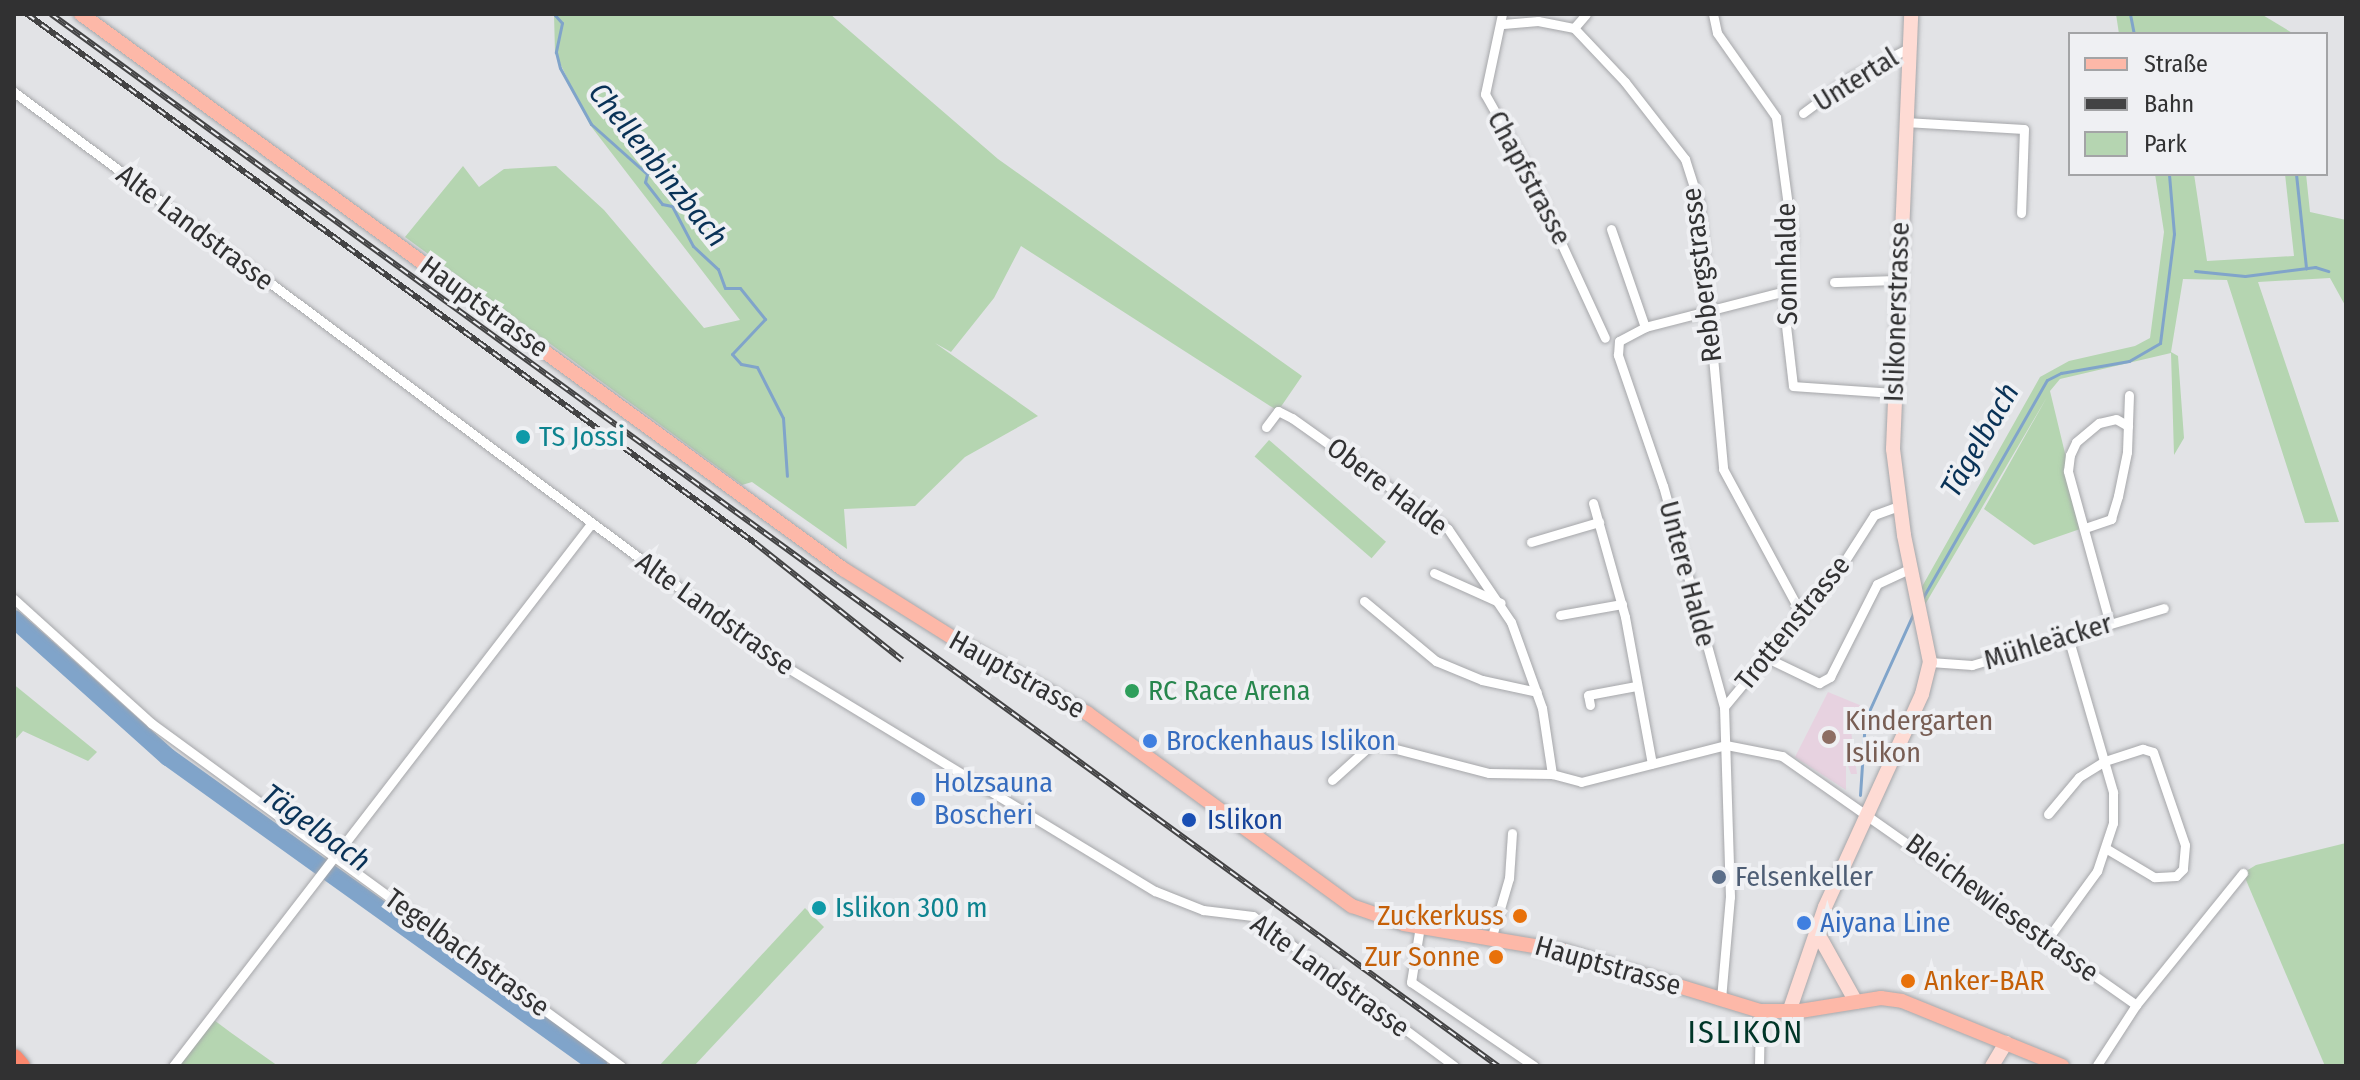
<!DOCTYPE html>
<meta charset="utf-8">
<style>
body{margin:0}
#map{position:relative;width:2360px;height:1080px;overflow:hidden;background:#e2e3e6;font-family:"Fira Sans Condensed",sans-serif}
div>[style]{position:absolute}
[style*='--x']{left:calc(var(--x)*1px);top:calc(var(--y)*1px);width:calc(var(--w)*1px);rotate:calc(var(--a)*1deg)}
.education>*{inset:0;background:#e7d2e0}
.green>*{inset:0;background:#b5d5b1;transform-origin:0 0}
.stream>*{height:3px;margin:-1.5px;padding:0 1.5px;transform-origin:1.5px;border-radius:1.5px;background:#80a4ca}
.river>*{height:18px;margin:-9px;padding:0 9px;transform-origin:9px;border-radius:9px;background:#80a4ca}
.roads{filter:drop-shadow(0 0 2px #a6a7aa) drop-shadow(0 0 2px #a6a7aa)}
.street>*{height:9px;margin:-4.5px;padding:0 4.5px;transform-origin:4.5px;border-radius:4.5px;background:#fff}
.secondary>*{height:14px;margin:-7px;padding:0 7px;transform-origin:7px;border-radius:7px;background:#fedbd4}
.primary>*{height:14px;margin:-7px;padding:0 7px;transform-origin:7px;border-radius:7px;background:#fdb8a8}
.highway>*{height:18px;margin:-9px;padding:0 9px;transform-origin:9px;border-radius:9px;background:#fb886e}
.rail>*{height:6px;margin-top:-3px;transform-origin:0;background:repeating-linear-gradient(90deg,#eff0f3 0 9px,#434344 0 18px);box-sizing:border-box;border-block:2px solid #434344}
.dots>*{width:22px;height:22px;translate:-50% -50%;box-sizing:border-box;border:4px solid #eff0f3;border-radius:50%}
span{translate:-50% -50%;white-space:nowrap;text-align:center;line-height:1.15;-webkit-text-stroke:8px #eff0f3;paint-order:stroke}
.street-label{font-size:28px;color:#313132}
.culture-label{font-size:28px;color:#0d838f}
.left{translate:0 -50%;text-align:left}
.leisure-label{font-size:28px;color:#27864d}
.education-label{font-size:28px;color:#785e54}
.shop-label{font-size:28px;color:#366cbe}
.transit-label{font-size:28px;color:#164399}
.service-label{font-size:28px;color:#4e5e75}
.food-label{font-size:28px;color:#c56008}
.right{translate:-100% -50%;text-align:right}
.water-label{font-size:30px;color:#093257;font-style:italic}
.quarter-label{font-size:32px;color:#003628;letter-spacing:2px}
.frame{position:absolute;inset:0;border:16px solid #313132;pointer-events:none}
.legend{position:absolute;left:2068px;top:32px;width:260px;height:144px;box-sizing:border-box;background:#eff0f3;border:2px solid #a3a4a6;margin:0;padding:10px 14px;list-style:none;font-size:24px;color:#313132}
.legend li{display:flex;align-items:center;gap:16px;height:40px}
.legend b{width:40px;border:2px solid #a3a4a6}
</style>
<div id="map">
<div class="education">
<div style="clip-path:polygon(1828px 692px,1862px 706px,1851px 731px,1857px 774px,1851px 774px,1846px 760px,1846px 790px,1795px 757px)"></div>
</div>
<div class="green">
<div style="clip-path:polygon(554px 14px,830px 14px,998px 159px,1302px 376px,1278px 411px,1021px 246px,994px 298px,951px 352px,935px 343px,1038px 416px,965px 457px,915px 506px,844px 509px,847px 549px,752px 482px,742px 485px,405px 237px,463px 166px,479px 187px,504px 169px,556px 166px,604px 210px,704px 328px,740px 320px,590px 125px,555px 53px)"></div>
<div style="clip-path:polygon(2116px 14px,2261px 14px,2294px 34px,2119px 34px)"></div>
<div style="clip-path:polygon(2155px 174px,2194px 174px,2207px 261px,2294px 256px,2285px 174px,2306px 174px,2310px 212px,2346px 220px,2346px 307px,2330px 278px,2258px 282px,2339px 522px,2305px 523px,2227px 280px,2183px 279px,2171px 352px,2178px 356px,2184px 438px,2174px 455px,2171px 353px,2060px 379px,2050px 391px,2083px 528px,2034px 545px,1984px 509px,2047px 397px,1923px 608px,1919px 592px,2040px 377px,2069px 361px,2135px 346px,2150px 338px,2164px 232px)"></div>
<div style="left:1269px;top:440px;width:155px;height:22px;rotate:41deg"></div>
<div style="clip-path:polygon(14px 685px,17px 687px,97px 752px,88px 761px,23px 731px,14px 741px)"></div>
<div style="clip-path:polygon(2346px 843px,2346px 1066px,2325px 1066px,2243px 873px,2256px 865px)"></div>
<div style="clip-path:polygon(805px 908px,824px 927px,694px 1066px,659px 1066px)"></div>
<div style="clip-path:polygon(210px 1017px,230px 1032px,278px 1066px,173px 1066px)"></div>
</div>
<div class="stream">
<div style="--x:554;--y:14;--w:12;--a:48"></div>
<div style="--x:562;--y:23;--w:30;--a:102"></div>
<div style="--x:556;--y:52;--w:16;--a:76"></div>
<div style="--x:560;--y:68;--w:64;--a:61"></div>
<div style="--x:591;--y:124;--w:75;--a:41.8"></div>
<div style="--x:647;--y:174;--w:8;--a:104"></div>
<div style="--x:645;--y:182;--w:28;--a:52"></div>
<div style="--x:662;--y:204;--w:10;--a:11"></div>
<div style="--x:672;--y:206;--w:45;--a:62.3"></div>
<div style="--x:693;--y:246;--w:34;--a:43"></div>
<div style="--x:718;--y:269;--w:20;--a:70"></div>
<div style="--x:725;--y:288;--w:15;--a:0"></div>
<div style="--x:740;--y:288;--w:40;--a:51"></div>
<div style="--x:765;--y:319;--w:48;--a:133.3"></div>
<div style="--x:732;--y:354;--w:13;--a:48"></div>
<div style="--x:741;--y:364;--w:16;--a:11"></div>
<div style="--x:757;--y:367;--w:57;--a:63"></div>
<div style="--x:783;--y:418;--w:58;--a:86.1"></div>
<div style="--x:2130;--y:14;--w:20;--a:79"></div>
<div style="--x:2296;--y:174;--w:95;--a:83.9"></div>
<div style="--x:2195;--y:271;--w:50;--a:5.7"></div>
<div style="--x:2245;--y:276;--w:71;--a:-7.3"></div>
<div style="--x:2315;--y:267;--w:14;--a:17"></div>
<div style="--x:1922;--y:599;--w:252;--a:-60.3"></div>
<div style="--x:2047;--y:380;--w:16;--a:-27"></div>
<div style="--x:2061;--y:373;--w:69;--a:-10"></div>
<div style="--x:2129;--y:361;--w:36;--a:-30"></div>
<div style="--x:2160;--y:343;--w:110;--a:-82.7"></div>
<div style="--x:2174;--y:234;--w:60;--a:-94.8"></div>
<div style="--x:1860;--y:795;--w:75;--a:-86.2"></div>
<div style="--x:1865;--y:720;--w:119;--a:-65.6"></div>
</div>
<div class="river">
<div style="--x:14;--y:619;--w:207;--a:41.9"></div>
<div style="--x:168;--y:757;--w:530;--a:35.64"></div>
</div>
<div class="roads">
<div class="street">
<div style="--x:1502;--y:14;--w:82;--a:102"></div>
<div style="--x:1485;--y:94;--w:84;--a:60.7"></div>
<div style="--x:1526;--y:167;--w:188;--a:65.2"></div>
<div style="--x:1713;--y:14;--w:19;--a:78"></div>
<div style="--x:1717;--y:33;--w:103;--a:54.9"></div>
<div style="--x:1776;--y:117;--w:120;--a:82.3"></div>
<div style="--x:1792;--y:236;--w:81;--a:94.9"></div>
<div style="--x:1785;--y:317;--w:69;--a:83.4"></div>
<div style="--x:1793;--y:386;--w:100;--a:4"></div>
<div style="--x:1503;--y:24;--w:35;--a:-5"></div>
<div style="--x:1538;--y:21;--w:37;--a:11"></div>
<div style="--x:1574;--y:28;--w:18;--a:-49"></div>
<div style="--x:1574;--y:28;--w:74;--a:46.6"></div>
<div style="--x:1625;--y:82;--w:98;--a:52.1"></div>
<div style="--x:1685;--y:159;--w:46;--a:72.3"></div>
<div style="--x:1699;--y:203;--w:267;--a:84.8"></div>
<div style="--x:1723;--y:469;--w:166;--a:61.6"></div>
<div style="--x:14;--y:92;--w:959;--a:36.69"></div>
<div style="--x:783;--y:665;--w:435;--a:31.3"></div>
<div style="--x:1155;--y:891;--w:52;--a:21.6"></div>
<div style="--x:1203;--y:910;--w:50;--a:6.8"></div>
<div style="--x:1253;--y:916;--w:251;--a:36.7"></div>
<div style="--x:1803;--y:113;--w:59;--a:-36.7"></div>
<div style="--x:1850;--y:78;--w:66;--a:-27"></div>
<div style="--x:1905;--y:122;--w:119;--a:3.4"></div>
<div style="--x:2024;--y:129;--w:84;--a:92"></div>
<div style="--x:1611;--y:229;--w:104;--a:70.9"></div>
<div style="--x:1834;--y:282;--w:64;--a:-1.8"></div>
<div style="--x:1266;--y:427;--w:20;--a:-53"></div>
<div style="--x:1278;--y:411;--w:16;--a:27"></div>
<div style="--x:1292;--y:418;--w:191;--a:35.4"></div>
<div style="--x:1448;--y:529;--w:112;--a:55.9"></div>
<div style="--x:1511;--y:622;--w:91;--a:70.2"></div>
<div style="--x:1542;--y:708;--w:67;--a:81.4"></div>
<div style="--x:1593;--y:503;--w:118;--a:74.3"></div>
<div style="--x:1625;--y:617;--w:149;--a:79.6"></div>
<div style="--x:2085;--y:528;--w:28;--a:-19"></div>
<div style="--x:2111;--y:519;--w:24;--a:-73"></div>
<div style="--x:2118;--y:496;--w:45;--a:-78.4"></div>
<div style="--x:2127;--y:452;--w:57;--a:-88"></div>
<div style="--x:1531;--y:542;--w:71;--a:-16.4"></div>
<div style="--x:1434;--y:573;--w:73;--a:24.1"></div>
<div style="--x:14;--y:599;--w:185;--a:42.1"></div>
<div style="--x:151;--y:723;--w:582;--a:36.12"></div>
<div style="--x:1364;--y:601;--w:94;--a:39.8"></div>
<div style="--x:1436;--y:661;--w:50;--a:22.4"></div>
<div style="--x:1482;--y:680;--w:56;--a:12.3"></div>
<div style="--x:1560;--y:615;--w:63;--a:-10.1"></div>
<div style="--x:2110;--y:624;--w:159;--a:-105.4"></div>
<div style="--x:2068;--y:471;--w:16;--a:-83"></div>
<div style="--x:2070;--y:455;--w:14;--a:-65"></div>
<div style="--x:2076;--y:442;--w:30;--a:-40"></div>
<div style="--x:2099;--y:423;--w:17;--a:-13"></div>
<div style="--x:2116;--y:419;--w:14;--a:30"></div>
<div style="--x:1767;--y:658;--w:58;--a:25.7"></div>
<div style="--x:1819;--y:683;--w:13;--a:-29"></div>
<div style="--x:1830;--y:677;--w:104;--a:-63.2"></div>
<div style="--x:1877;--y:584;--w:38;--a:-25"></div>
<div style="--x:1930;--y:662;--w:42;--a:4.1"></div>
<div style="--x:1972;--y:665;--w:200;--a:-16.5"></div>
<div style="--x:1590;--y:705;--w:10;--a:-101"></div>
<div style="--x:1588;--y:695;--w:49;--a:-10.6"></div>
<div style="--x:1724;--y:707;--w:229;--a:-105.4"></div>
<div style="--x:1663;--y:486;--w:139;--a:-109"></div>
<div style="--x:1618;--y:355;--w:14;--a:-86"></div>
<div style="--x:1619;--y:341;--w:30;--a:-28"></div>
<div style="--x:1645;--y:327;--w:145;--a:-14.4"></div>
<div style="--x:1552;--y:774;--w:30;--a:15"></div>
<div style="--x:1581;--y:782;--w:150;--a:-14.3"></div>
<div style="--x:1726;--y:745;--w:57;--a:11.1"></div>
<div style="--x:1782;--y:756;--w:433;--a:35.1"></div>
<div style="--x:1332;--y:780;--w:55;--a:-42.1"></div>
<div style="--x:1373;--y:743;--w:120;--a:14.5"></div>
<div style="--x:1489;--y:773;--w:63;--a:0.9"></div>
<div style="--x:2048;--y:814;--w:48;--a:-50"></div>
<div style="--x:2079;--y:777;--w:31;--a:-32"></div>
<div style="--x:2105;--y:761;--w:40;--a:-18"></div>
<div style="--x:2143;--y:749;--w:10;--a:17"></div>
<div style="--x:2153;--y:752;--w:98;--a:71"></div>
<div style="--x:2185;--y:845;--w:24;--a:95"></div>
<div style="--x:2183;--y:869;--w:10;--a:135"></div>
<div style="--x:2176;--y:876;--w:22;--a:177"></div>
<div style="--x:2154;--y:877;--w:55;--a:-149.2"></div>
<div style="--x:1420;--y:926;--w:57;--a:99.1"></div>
<div style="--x:1411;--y:982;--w:149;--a:34.3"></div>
<div style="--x:1492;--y:936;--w:60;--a:-73.7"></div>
<div style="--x:1509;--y:878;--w:45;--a:-86.2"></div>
<div style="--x:2046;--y:941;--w:87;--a:-53.9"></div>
<div style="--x:2097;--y:871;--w:51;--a:-71.6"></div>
<div style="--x:2113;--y:823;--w:31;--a:-90"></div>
<div style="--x:2113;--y:792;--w:161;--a:-106.2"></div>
<div style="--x:1721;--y:999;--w:102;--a:-85"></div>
<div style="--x:1730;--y:897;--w:190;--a:-91.8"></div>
<div style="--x:1724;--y:707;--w:188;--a:-50.4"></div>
<div style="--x:1844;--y:562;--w:56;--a:-57.4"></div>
<div style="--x:1874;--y:515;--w:27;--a:-20"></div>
<div style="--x:2097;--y:1065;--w:72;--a:-57"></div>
<div style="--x:2136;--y:1005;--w:170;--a:-51"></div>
<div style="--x:173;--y:1066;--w:684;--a:-52.36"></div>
<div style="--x:1759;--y:1066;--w:55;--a:-89"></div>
</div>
<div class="secondary">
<div style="--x:1817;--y:932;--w:80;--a:60.9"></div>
<div style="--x:1789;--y:1012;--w:111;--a:-71.1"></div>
<div style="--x:1825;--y:907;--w:234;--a:-65.5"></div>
<div style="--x:1922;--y:694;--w:33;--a:-76"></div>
<div style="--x:1930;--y:662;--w:130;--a:-101.6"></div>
<div style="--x:1904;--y:535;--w:87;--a:-97.3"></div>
<div style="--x:1893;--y:449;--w:435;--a:-87.6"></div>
<div style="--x:1992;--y:1066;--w:27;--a:-59"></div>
</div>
<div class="primary">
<div style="--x:81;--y:14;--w:943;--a:36.07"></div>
<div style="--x:843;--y:569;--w:136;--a:32.1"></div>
<div style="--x:958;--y:641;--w:148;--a:29.2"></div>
<div style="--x:1087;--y:713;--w:328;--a:36.1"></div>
<div style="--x:1352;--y:906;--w:55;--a:19.1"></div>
<div style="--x:1404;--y:924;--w:162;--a:9.6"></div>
<div style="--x:1564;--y:951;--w:205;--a:17"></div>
<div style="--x:1760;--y:1011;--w:40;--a:0"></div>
<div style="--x:1800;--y:1011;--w:82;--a:-9.1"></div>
<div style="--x:1881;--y:998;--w:21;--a:8"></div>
<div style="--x:1902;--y:1001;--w:173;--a:22.1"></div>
</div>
<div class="highway">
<div style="--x:14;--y:1058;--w:11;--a:49"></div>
</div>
</div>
<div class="rail">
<div style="--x:27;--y:14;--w:900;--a:36"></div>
<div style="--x:755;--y:543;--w:188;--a:38.5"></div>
<div style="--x:51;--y:14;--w:1789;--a:36.02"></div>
</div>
<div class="dots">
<div style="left:523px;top:437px;background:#0f9aa8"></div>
<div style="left:1132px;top:691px;background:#2e9e5b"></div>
<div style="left:1829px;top:737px;background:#8d6e63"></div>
<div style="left:1150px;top:741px;background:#3f7fe0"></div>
<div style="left:918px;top:799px;background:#3f7fe0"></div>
<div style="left:1189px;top:820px;background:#1a4fb4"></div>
<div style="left:1719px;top:877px;background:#5c6f8a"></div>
<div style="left:819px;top:908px;background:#0f9aa8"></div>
<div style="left:1520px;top:916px;background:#e8710a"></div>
<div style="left:1804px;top:923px;background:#3f7fe0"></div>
<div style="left:1496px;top:957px;background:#e8710a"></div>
<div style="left:1908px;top:981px;background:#e8710a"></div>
</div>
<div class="street-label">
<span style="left:1856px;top:80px;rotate:-32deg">Untertal</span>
<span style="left:1529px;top:178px;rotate:62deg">Chapfstrasse</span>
<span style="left:195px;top:228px;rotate:37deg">Alte Landstrasse</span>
<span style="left:1787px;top:264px;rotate:-91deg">Sonnhalde</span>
<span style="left:1702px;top:275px;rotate:-97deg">Rebbergstrasse</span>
<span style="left:484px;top:307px;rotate:36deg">Hauptstrasse</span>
<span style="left:1897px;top:312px;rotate:-88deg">Islikonerstrasse</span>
<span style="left:1387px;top:487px;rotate:37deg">Obere Halde</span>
<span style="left:1687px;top:574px;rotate:75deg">Untere Halde</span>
<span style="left:715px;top:614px;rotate:36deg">Alte Landstrasse</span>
<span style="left:1793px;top:623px;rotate:-51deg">Trottenstrasse</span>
<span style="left:2048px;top:642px;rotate:-17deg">Mühleäcker</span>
<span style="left:1017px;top:675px;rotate:29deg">Hauptstrasse</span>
<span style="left:2002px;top:908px;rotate:36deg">Bleichewiesestrasse</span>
<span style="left:467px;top:953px;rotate:36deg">Tegelbachstrasse</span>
<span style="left:1608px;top:966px;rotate:16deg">Hauptstrasse</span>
<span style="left:1330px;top:976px;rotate:36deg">Alte Landstrasse</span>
</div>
<div class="culture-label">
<span class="left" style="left:539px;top:437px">TS Jossi</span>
<span class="left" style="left:835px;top:908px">Islikon 300 m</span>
</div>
<div class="leisure-label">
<span class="left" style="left:1148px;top:691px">RC Race Arena</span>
</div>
<div class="education-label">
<span class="left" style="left:1845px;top:737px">Kindergarten<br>Islikon</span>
</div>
<div class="shop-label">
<span class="left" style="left:1166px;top:741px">Brockenhaus Islikon</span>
<span class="left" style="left:934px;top:799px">Holzsauna<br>Boscheri</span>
<span class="left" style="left:1820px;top:923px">Aiyana Line</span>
</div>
<div class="transit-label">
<span class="left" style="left:1207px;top:820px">Islikon</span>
</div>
<div class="service-label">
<span class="left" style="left:1735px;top:877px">Felsenkeller</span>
</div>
<div class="food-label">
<span class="right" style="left:1504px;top:916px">Zuckerkuss</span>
<span class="right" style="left:1480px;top:957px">Zur Sonne</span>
<span class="left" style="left:1924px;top:981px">Anker-BAR</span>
</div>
<div class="water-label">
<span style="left:658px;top:165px;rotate:51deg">Chellenbinzbach</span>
<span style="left:1980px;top:440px;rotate:-60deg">Tägelbach</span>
<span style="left:316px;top:828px;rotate:36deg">Tägelbach</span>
</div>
<div class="quarter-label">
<span style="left:1746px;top:1032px">ISLIKON</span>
</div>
<div class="frame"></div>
<ul class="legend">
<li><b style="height:10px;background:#fdb8a8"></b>Straße</li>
<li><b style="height:10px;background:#434344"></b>Bahn</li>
<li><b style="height:22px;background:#b5d5b1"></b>Park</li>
</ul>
</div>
